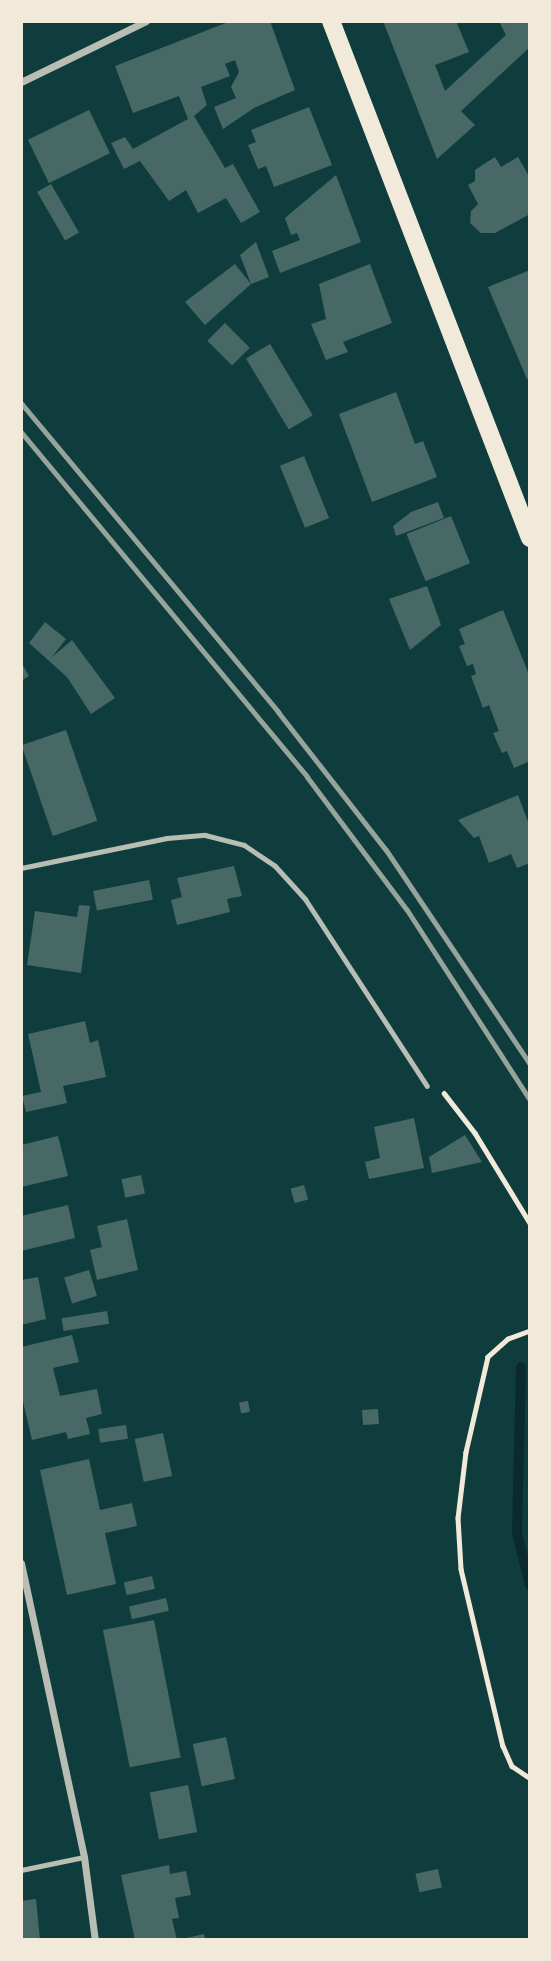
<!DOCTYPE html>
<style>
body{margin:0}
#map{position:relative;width:551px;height:1961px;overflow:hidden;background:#0f3d3e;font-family:Manrope,sans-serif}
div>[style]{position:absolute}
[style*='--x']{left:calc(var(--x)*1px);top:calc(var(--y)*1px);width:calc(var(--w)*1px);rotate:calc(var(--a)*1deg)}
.stream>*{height:10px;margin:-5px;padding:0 5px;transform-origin:5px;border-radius:5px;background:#0a2a2b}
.building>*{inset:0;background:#486865;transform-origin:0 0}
.path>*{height:4.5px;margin:-2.25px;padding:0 2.25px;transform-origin:2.25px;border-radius:2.25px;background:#f1e9da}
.service>*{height:5px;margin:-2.5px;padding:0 2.5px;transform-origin:2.5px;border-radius:2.5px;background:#b8beb3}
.minor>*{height:7px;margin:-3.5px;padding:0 3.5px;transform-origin:3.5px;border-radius:3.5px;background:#b8beb3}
.primary>*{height:18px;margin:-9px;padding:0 9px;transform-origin:9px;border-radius:9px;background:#f1e9da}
.rail>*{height:5px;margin:-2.5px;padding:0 2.5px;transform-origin:2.5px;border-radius:2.5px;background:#97a49c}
span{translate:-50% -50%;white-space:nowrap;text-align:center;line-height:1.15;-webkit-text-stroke:5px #f1e9da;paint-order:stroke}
.frame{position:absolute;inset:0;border:23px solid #f1e9da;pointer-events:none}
</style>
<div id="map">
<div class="stream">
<div style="--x:521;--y:1367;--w:166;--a:91.4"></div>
<div style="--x:517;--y:1533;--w:54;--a:76"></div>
</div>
<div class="building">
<div style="clip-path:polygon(231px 21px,270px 21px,295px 90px,254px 108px,223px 129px,214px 107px,236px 98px,231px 87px,239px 72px,235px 60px,225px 64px,230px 76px,201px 87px,207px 105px,194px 116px,225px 168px,233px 164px,260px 212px,241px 223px,226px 198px,198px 213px,186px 190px,169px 201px,140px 161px,124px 169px,111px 143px,125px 137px,133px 149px,188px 119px,179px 96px,133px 113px,115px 66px)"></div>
<div style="clip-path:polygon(383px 21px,456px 21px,469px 52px,435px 65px,445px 91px,506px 35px,499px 21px,530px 21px,530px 47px,461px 111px,475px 125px,437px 159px)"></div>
<div style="clip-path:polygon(309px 107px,332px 165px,274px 187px,266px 166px,258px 169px,248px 145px,256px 142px,251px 130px)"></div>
<div style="left:89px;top:110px;width:48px;height:68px;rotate:64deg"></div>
<div style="clip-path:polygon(495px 157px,501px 167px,518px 157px,530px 178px,530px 214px,495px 233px,481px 233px,470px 223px,471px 211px,478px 204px,468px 185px,475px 181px,475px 170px)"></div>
<div style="clip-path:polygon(336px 175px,361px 242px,280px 273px,272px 251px,300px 240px,297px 233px,291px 235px,285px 218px)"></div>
<div style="left:51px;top:184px;width:56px;height:16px;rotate:60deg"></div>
<div style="clip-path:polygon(256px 242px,269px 277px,251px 284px,205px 325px,185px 302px,235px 264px,251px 284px,240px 255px)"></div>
<div style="clip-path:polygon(370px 264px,392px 323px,343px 342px,348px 352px,326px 360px,311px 324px,326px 319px,319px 284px)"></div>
<div style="clip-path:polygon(530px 270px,530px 378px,527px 379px,488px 287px)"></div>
<div style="left:225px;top:323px;width:35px;height:25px;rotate:45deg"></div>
<div style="left:270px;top:344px;width:83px;height:28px;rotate:59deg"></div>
<div style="clip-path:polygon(396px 392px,415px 444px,423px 441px,437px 477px,372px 502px,339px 414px)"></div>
<div style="left:304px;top:456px;width:67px;height:26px;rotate:68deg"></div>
<div style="clip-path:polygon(438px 502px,444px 518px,396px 536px,393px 526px,411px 512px)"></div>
<div style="left:451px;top:516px;width:51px;height:48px;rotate:68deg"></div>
<div style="clip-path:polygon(427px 586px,441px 625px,410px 650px,389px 599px)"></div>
<div style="clip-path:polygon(503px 610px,530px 677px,530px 761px,514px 768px,507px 751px,502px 753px,493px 733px,499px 731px,495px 721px,489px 705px,483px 708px,471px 676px,476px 674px,473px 664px,467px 666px,459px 646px,465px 644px,459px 629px)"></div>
<div style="clip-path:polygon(45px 622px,66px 639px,52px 657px,72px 640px,115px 698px,91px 714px,67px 677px,29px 643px)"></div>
<div style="clip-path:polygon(21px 662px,29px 676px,21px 681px)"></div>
<div style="left:66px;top:730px;width:96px;height:47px;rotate:71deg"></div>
<div style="clip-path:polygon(518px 795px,530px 827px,530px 863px,517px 868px,511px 854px,489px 863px,479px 836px,474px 838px,458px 820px)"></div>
<div style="clip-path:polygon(234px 866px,242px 896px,227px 899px,230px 912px,177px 925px,171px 900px,182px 897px,177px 878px)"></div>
<div style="left:149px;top:880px;width:20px;height:57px;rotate:79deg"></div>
<div style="clip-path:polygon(79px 905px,90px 906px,81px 973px,27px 965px,35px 911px,77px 917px)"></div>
<div style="clip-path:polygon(85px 1021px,90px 1043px,98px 1040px,106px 1077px,63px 1086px,67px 1103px,26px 1112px,22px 1096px,41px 1092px,28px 1034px)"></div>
<div style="clip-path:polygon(414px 1118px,424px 1168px,369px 1179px,365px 1162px,380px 1158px,374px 1127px)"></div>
<div style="clip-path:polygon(465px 1135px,482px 1162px,432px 1173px,429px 1157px)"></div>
<div style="clip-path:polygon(58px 1136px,68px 1176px,21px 1187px,21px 1145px)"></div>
<div style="left:141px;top:1175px;width:19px;height:20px;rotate:78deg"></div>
<div style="left:304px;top:1185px;width:15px;height:14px;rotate:74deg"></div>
<div style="clip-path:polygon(68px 1205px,75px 1238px,21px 1251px,21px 1216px)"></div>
<div style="clip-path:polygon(127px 1219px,138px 1270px,97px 1280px,90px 1250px,102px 1247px,97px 1226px)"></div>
<div style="left:89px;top:1270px;width:27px;height:26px;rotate:73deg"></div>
<div style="clip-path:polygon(38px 1277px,46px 1319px,21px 1325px,21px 1280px)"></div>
<div style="left:107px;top:1311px;width:13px;height:46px;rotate:81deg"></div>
<div style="clip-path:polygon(72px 1335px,79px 1362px,53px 1368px,60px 1396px,97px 1389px,102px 1414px,86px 1418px,90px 1434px,68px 1439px,66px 1432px,32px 1440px,21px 1393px,21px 1347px)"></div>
<div style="left:248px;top:1401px;width:11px;height:9px;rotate:80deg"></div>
<div style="left:378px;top:1409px;width:15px;height:16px;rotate:86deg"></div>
<div style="left:126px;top:1425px;width:14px;height:28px;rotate:82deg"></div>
<div style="left:163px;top:1433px;width:44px;height:29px;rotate:78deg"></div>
<div style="clip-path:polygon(89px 1459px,100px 1510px,132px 1503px,137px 1526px,105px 1533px,116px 1584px,67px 1595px,40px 1470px)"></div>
<div style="left:152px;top:1576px;width:13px;height:29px;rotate:77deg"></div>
<div style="left:166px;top:1598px;width:13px;height:38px;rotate:77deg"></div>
<div style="left:154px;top:1620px;width:140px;height:52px;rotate:79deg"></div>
<div style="left:226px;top:1737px;width:43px;height:34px;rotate:78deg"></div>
<div style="left:188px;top:1785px;width:48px;height:39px;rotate:79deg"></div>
<div style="clip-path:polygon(169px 1865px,170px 1874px,186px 1871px,191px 1895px,175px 1898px,179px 1918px,172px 1919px,177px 1940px,135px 1940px,121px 1875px)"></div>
<div style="left:438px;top:1869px;width:19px;height:23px;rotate:78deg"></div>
<div style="clip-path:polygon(36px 1899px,40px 1940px,21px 1940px,21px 1901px)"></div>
<div style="clip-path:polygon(204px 1934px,205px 1940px,182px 1940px,182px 1939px)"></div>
</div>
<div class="path">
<div style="--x:444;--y:1093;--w:51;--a:52.2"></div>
<div style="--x:475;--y:1133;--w:105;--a:58.6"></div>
<div style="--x:530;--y:1331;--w:23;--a:160"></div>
<div style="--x:508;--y:1339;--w:27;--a:138"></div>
<div style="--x:488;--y:1357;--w:98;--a:103"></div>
<div style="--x:466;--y:1452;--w:66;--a:96.9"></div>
<div style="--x:458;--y:1518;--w:51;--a:86.6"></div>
<div style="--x:461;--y:1569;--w:182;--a:76.7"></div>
<div style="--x:503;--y:1746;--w:22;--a:66"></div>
<div style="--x:512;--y:1766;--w:22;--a:34"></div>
</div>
<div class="service">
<div style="--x:21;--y:868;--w:149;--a:-11.6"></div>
<div style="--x:167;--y:838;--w:38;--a:-5"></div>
<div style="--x:205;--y:835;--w:40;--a:14.4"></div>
<div style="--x:244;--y:845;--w:37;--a:34"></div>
<div style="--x:275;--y:866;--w:45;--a:47.7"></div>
<div style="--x:305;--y:899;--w:223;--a:56.9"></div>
<div style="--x:21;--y:1870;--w:64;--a:-11.7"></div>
</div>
<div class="minor">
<div style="--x:21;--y:82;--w:139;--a:-26"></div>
<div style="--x:21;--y:1563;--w:301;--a:77.9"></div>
<div style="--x:84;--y:1857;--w:84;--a:82.5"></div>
</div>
<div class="primary">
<div style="--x:331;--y:21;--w:554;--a:68.95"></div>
</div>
<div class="rail">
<div style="--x:21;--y:403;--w:402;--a:50.2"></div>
<div style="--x:278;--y:712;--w:175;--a:52"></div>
<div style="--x:386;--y:850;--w:258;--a:56.1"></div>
<div style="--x:21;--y:432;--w:448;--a:50.3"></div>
<div style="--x:307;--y:777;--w:166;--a:53.1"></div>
<div style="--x:407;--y:910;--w:226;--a:57.1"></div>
</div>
<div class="frame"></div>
</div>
